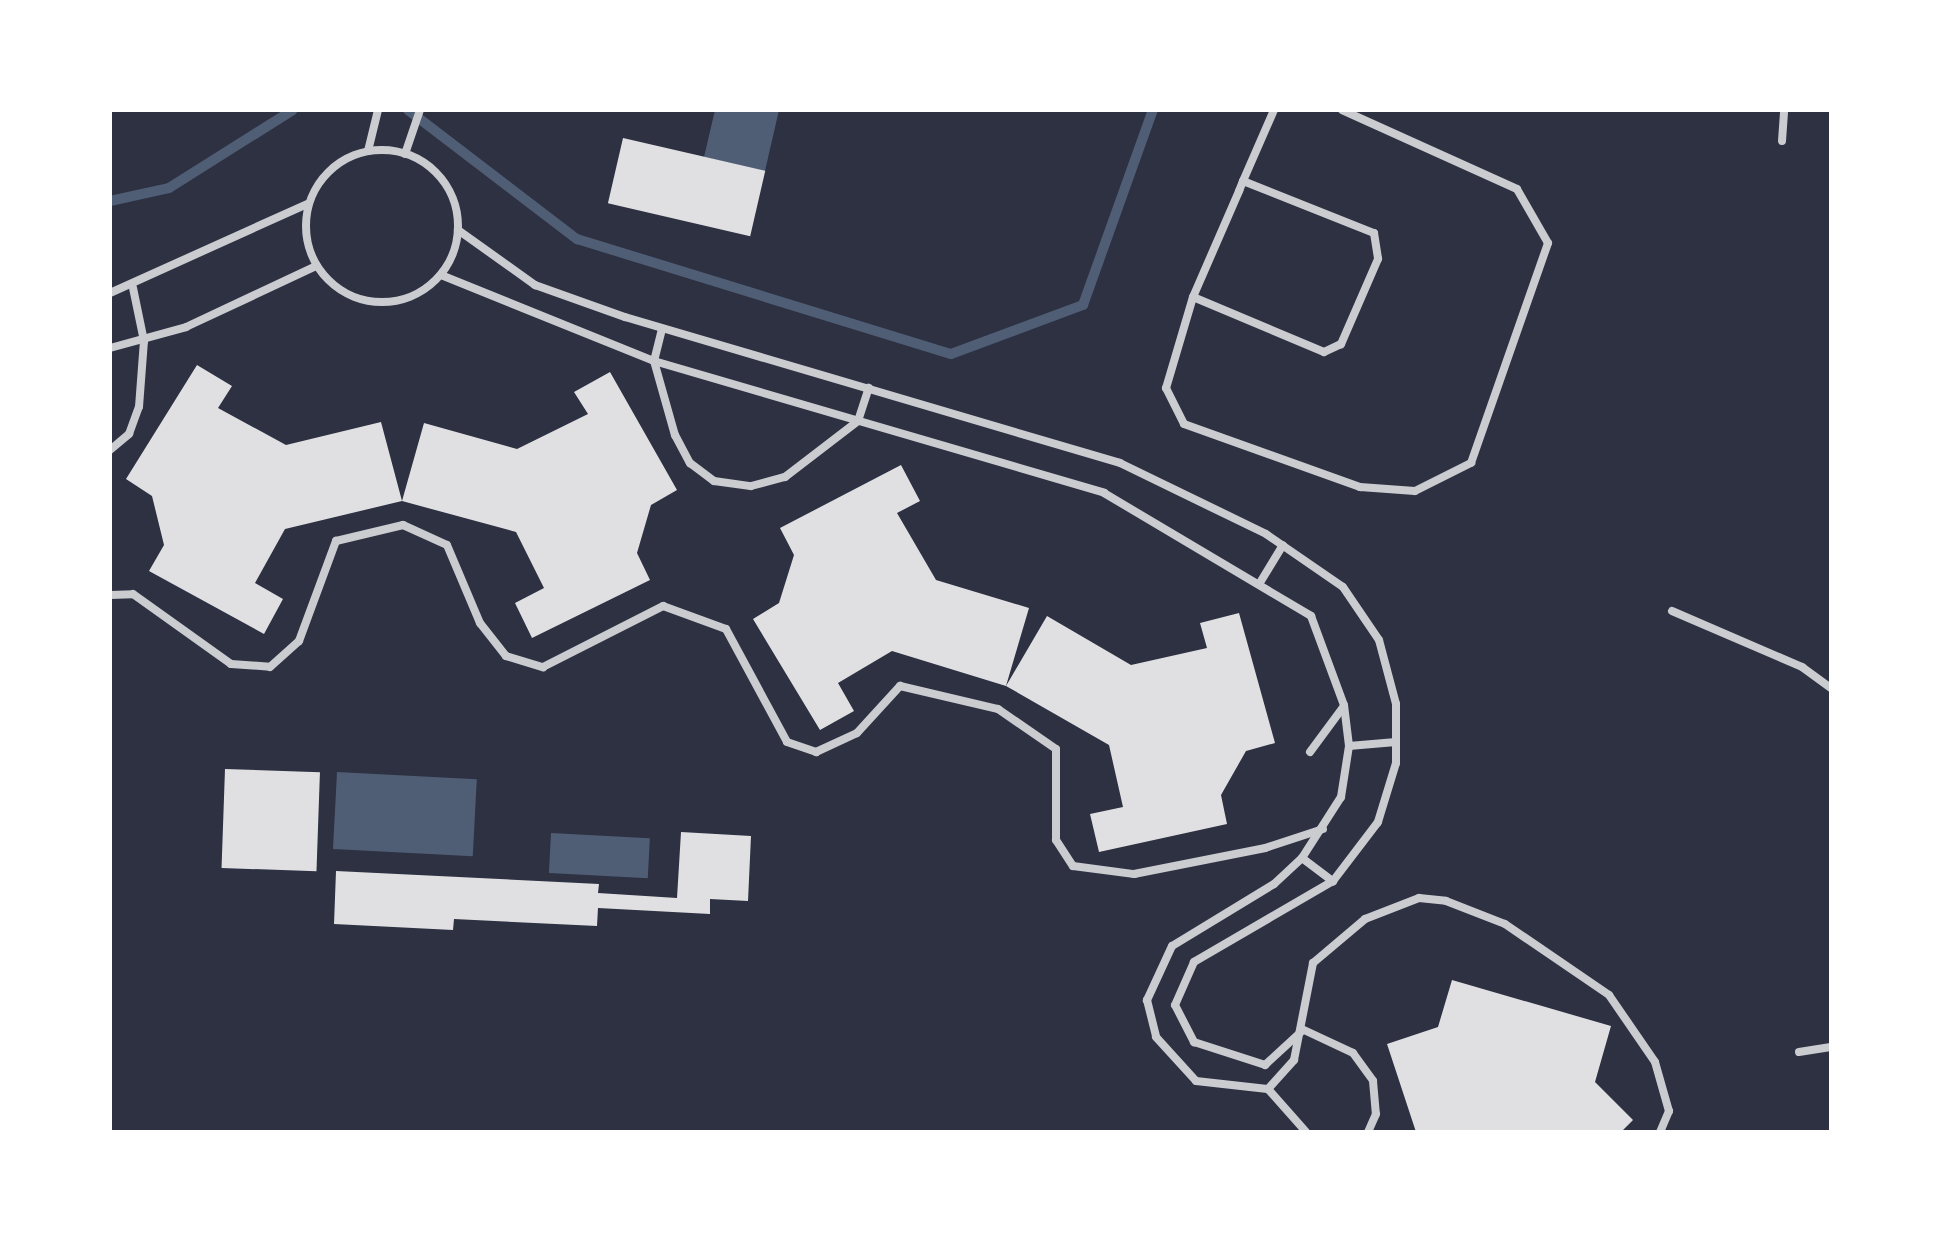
<!DOCTYPE html>
<style>
body{margin:0}
#map{position:relative;width:1941px;height:1242px;overflow:hidden;background:#2d3142;font-family:"Archivo Narrow",sans-serif}
div>[style]{position:absolute}
[style*='--x']{left:calc(var(--x)*1px);top:calc(var(--y)*1px);width:calc(var(--w)*1px);rotate:calc(var(--a)*1deg)}
.water>*{inset:0;background:#4f5d75;transform-origin:0 0}
.stream>*{height:10px;margin:-5px;padding:0 5px;transform-origin:5px;border-radius:5px;background:#4f5d75}
.building>*{inset:0;background:#e0e0e3;transform-origin:0 0}
.minor>*{height:8px;margin:-4px;padding:0 4px;transform-origin:4px;border-radius:4px;background:#caccd0}
.minor>.ring{margin:-4px;padding:0;box-sizing:content-box;background:none;border:8px solid #caccd0;border-radius:50%}
span{translate:-50% -50%;white-space:nowrap;text-align:center;line-height:1.15;-webkit-text-stroke:8px #fff;paint-order:stroke}
.frame{position:absolute;inset:0;border:112px solid #fff;pointer-events:none}
</style>
<div id="map">
<div class="water">
<div style="clip-path:polygon(715px 110px,779px 110px,765px 171px,704px 157px)"></div>
<div style="left:337px;top:772px;width:140px;height:77px;rotate:3deg"></div>
<div style="left:551px;top:833px;width:99px;height:40px;rotate:3deg"></div>
</div>
<div class="stream">
<div style="--x:408;--y:110;--w:213;--a:37.4"></div>
<div style="--x:577;--y:239;--w:391;--a:17.1"></div>
<div style="--x:951;--y:354;--w:141;--a:-20.4"></div>
<div style="--x:1083;--y:305;--w:207;--a:-70.3"></div>
<div style="--x:110;--y:201;--w:60;--a:-12.4"></div>
<div style="--x:169;--y:188;--w:146;--a:-32.2"></div>
</div>
<div class="building">
<div style="left:623px;top:138px;width:146px;height:67px;rotate:13deg"></div>
<div style="clip-path:polygon(197px 365px,232px 386px,218px 408px,286px 445px,381px 422px,402px 501px,424px 423px,517px 449px,588px 414px,574px 392px,610px 372px,677px 490px,651px 505px,637px 553px,650px 580px,532px 638px,515px 603px,544px 588px,516px 532px,402px 501px,285px 529px,255px 583px,283px 599px,264px 634px,149px 571px,164px 545px,152px 496px,126px 479px)"></div>
<div style="clip-path:polygon(901px 465px,920px 501px,897px 513px,936px 580px,1029px 608px,1006px 686px,892px 651px,838px 683px,854px 711px,820px 730px,753px 619px,779px 603px,794px 555px,780px 528px)"></div>
<div style="clip-path:polygon(1239px 613px,1275px 743px,1246px 751px,1221px 795px,1227px 824px,1099px 852px,1090px 814px,1123px 807px,1109px 745px,1006px 686px,1047px 616px,1131px 665px,1207px 648px,1200px 623px)"></div>
<div style="left:225px;top:769px;width:95px;height:99px;rotate:2deg"></div>
<div style="clip-path:polygon(681px 832px,751px 836px,748px 901px,710px 899px,710px 914px,598px 908px,597px 926px,454px 919px,453px 930px,334px 924px,336px 871px,599px 884px,598px 893px,677px 898px)"></div>
<div style="clip-path:polygon(1452px 980px,1611px 1026px,1595px 1082px,1633px 1120px,1621px 1132px,1416px 1132px,1387px 1044px,1438px 1027px)"></div>
</div>
<div class="minor">
<div style="--x:1782;--y:141;--w:31;--a:-86"></div>
<div class="ring" style="left:306px;top:150px;width:144px;height:144px"></div>
<div style="--x:368;--y:151;--w:42;--a:-76.3"></div>
<div style="--x:405;--y:154;--w:46;--a:-71.2"></div>
<div style="--x:1243;--y:181;--w:141;--a:21.7"></div>
<div style="--x:1374;--y:233;--w:26;--a:81"></div>
<div style="--x:1378;--y:259;--w:93;--a:113.5"></div>
<div style="--x:1341;--y:344;--w:19;--a:155"></div>
<div style="--x:1324;--y:352;--w:142;--a:-157.2"></div>
<div style="--x:1193;--y:297;--w:116;--a:-66.5"></div>
<div style="--x:1239;--y:191;--w:11;--a:-68"></div>
<div style="--x:1243;--y:181;--w:77;--a:-66.4"></div>
<div style="--x:458;--y:230;--w:95;--a:35.5"></div>
<div style="--x:535;--y:285;--w:96;--a:19.6"></div>
<div style="--x:625;--y:317;--w:516;--a:16.43"></div>
<div style="--x:1120;--y:463;--w:162;--a:25.9"></div>
<div style="--x:1266;--y:534;--w:93;--a:34.5"></div>
<div style="--x:1343;--y:587;--w:64;--a:55.8"></div>
<div style="--x:1379;--y:640;--w:66;--a:75.1"></div>
<div style="--x:1396;--y:704;--w:59;--a:90"></div>
<div style="--x:1396;--y:763;--w:62;--a:107"></div>
<div style="--x:1378;--y:822;--w:74;--a:127.3"></div>
<div style="--x:1333;--y:881;--w:161;--a:149.8"></div>
<div style="--x:1194;--y:962;--w:47;--a:113.8"></div>
<div style="--x:1175;--y:1005;--w:42;--a:62.8"></div>
<div style="--x:1194;--y:1042;--w:75;--a:17.9"></div>
<div style="--x:1265;--y:1065;--w:50;--a:-42.6"></div>
<div style="--x:441;--y:275;--w:230;--a:22"></div>
<div style="--x:654;--y:361;--w:469;--a:16.3"></div>
<div style="--x:1104;--y:493;--w:241;--a:30.7"></div>
<div style="--x:1311;--y:616;--w:95;--a:69.7"></div>
<div style="--x:1344;--y:705;--w:41;--a:83"></div>
<div style="--x:1349;--y:746;--w:52;--a:98.9"></div>
<div style="--x:1341;--y:797;--w:72;--a:122.6"></div>
<div style="--x:1302;--y:858;--w:38;--a:137"></div>
<div style="--x:1274;--y:884;--w:119;--a:148.7"></div>
<div style="--x:1172;--y:946;--w:60;--a:114.8"></div>
<div style="--x:1147;--y:1000;--w:38;--a:76"></div>
<div style="--x:1156;--y:1037;--w:59;--a:47.7"></div>
<div style="--x:1196;--y:1081;--w:72;--a:6.3"></div>
<div style="--x:1268;--y:1089;--w:39;--a:-48"></div>
<div style="--x:1294;--y:1060;--w:99;--a:-78.9"></div>
<div style="--x:1313;--y:963;--w:68;--a:-40.2"></div>
<div style="--x:1365;--y:919;--w:58;--a:-21.3"></div>
<div style="--x:1419;--y:898;--w:27;--a:6"></div>
<div style="--x:1446;--y:901;--w:63;--a:21.3"></div>
<div style="--x:1505;--y:924;--w:126;--a:34.3"></div>
<div style="--x:1609;--y:995;--w:81;--a:55.5"></div>
<div style="--x:1655;--y:1062;--w:51;--a:74.1"></div>
<div style="--x:1669;--y:1111;--w:23;--a:113"></div>
<div style="--x:110;--y:293;--w:218;--a:-24.3"></div>
<div style="--x:1193;--y:297;--w:95;--a:106.5"></div>
<div style="--x:1166;--y:388;--w:40;--a:63.4"></div>
<div style="--x:1184;--y:424;--w:187;--a:19.7"></div>
<div style="--x:1360;--y:487;--w:55;--a:4.2"></div>
<div style="--x:1415;--y:491;--w:63;--a:-26.6"></div>
<div style="--x:1471;--y:463;--w:233;--a:-70.7"></div>
<div style="--x:1548;--y:243;--w:62;--a:-119.9"></div>
<div style="--x:1517;--y:189;--w:192;--a:-155.7"></div>
<div style="--x:662;--y:329;--w:33;--a:104"></div>
<div style="--x:654;--y:361;--w:77;--a:74.2"></div>
<div style="--x:675;--y:435;--w:32;--a:62"></div>
<div style="--x:690;--y:463;--w:30;--a:37"></div>
<div style="--x:714;--y:481;--w:37;--a:8"></div>
<div style="--x:751;--y:486;--w:35;--a:-15"></div>
<div style="--x:785;--y:477;--w:92;--a:-37.5"></div>
<div style="--x:858;--y:421;--w:35;--a:-72"></div>
<div style="--x:110;--y:348;--w:79;--a:-15.4"></div>
<div style="--x:186;--y:327;--w:144;--a:-25.1"></div>
<div style="--x:110;--y:450;--w:25;--a:-40"></div>
<div style="--x:129;--y:434;--w:29;--a:-70"></div>
<div style="--x:139;--y:407;--w:66;--a:-85.7"></div>
<div style="--x:144;--y:341;--w:54;--a:-101.7"></div>
<div style="--x:1261;--y:581;--w:42;--a:-58.6"></div>
<div style="--x:110;--y:595;--w:23;--a:-2"></div>
<div style="--x:133;--y:594;--w:120;--a:35.5"></div>
<div style="--x:231;--y:664;--w:39;--a:4"></div>
<div style="--x:270;--y:667;--w:39;--a:-42"></div>
<div style="--x:299;--y:641;--w:107;--a:-69.7"></div>
<div style="--x:336;--y:541;--w:69;--a:-13.4"></div>
<div style="--x:403;--y:525;--w:48;--a:24.4"></div>
<div style="--x:447;--y:545;--w:85;--a:67.1"></div>
<div style="--x:480;--y:623;--w:42;--a:51.8"></div>
<div style="--x:506;--y:656;--w:39;--a:17"></div>
<div style="--x:543;--y:667;--w:135;--a:-26.9"></div>
<div style="--x:663;--y:606;--w:67;--a:20.1"></div>
<div style="--x:726;--y:629;--w:128;--a:61.6"></div>
<div style="--x:787;--y:742;--w:31;--a:19"></div>
<div style="--x:816;--y:752;--w:45;--a:-24.9"></div>
<div style="--x:857;--y:733;--w:64;--a:-47.5"></div>
<div style="--x:900;--y:686;--w:101;--a:13.2"></div>
<div style="--x:998;--y:709;--w:70;--a:34.6"></div>
<div style="--x:1056;--y:749;--w:91;--a:90"></div>
<div style="--x:1056;--y:840;--w:31;--a:57"></div>
<div style="--x:1073;--y:866;--w:62;--a:7.5"></div>
<div style="--x:1134;--y:874;--w:134;--a:-11.2"></div>
<div style="--x:1265;--y:848;--w:61;--a:-18.1"></div>
<div style="--x:1672;--y:611;--w:142;--a:23.3"></div>
<div style="--x:1802;--y:667;--w:36;--a:36"></div>
<div style="--x:1349;--y:746;--w:47;--a:-4.9"></div>
<div style="--x:1310;--y:752;--w:57;--a:-53.5"></div>
<div style="--x:1302;--y:858;--w:39;--a:37"></div>
<div style="--x:1304;--y:1030;--w:54;--a:25.1"></div>
<div style="--x:1353;--y:1053;--w:34;--a:54"></div>
<div style="--x:1373;--y:1081;--w:33;--a:85"></div>
<div style="--x:1376;--y:1114;--w:20;--a:114"></div>
<div style="--x:1799;--y:1052;--w:32;--a:-9"></div>
<div style="--x:1268;--y:1089;--w:57;--a:48.5"></div>
</div>
<div class="frame"></div>
</div>
